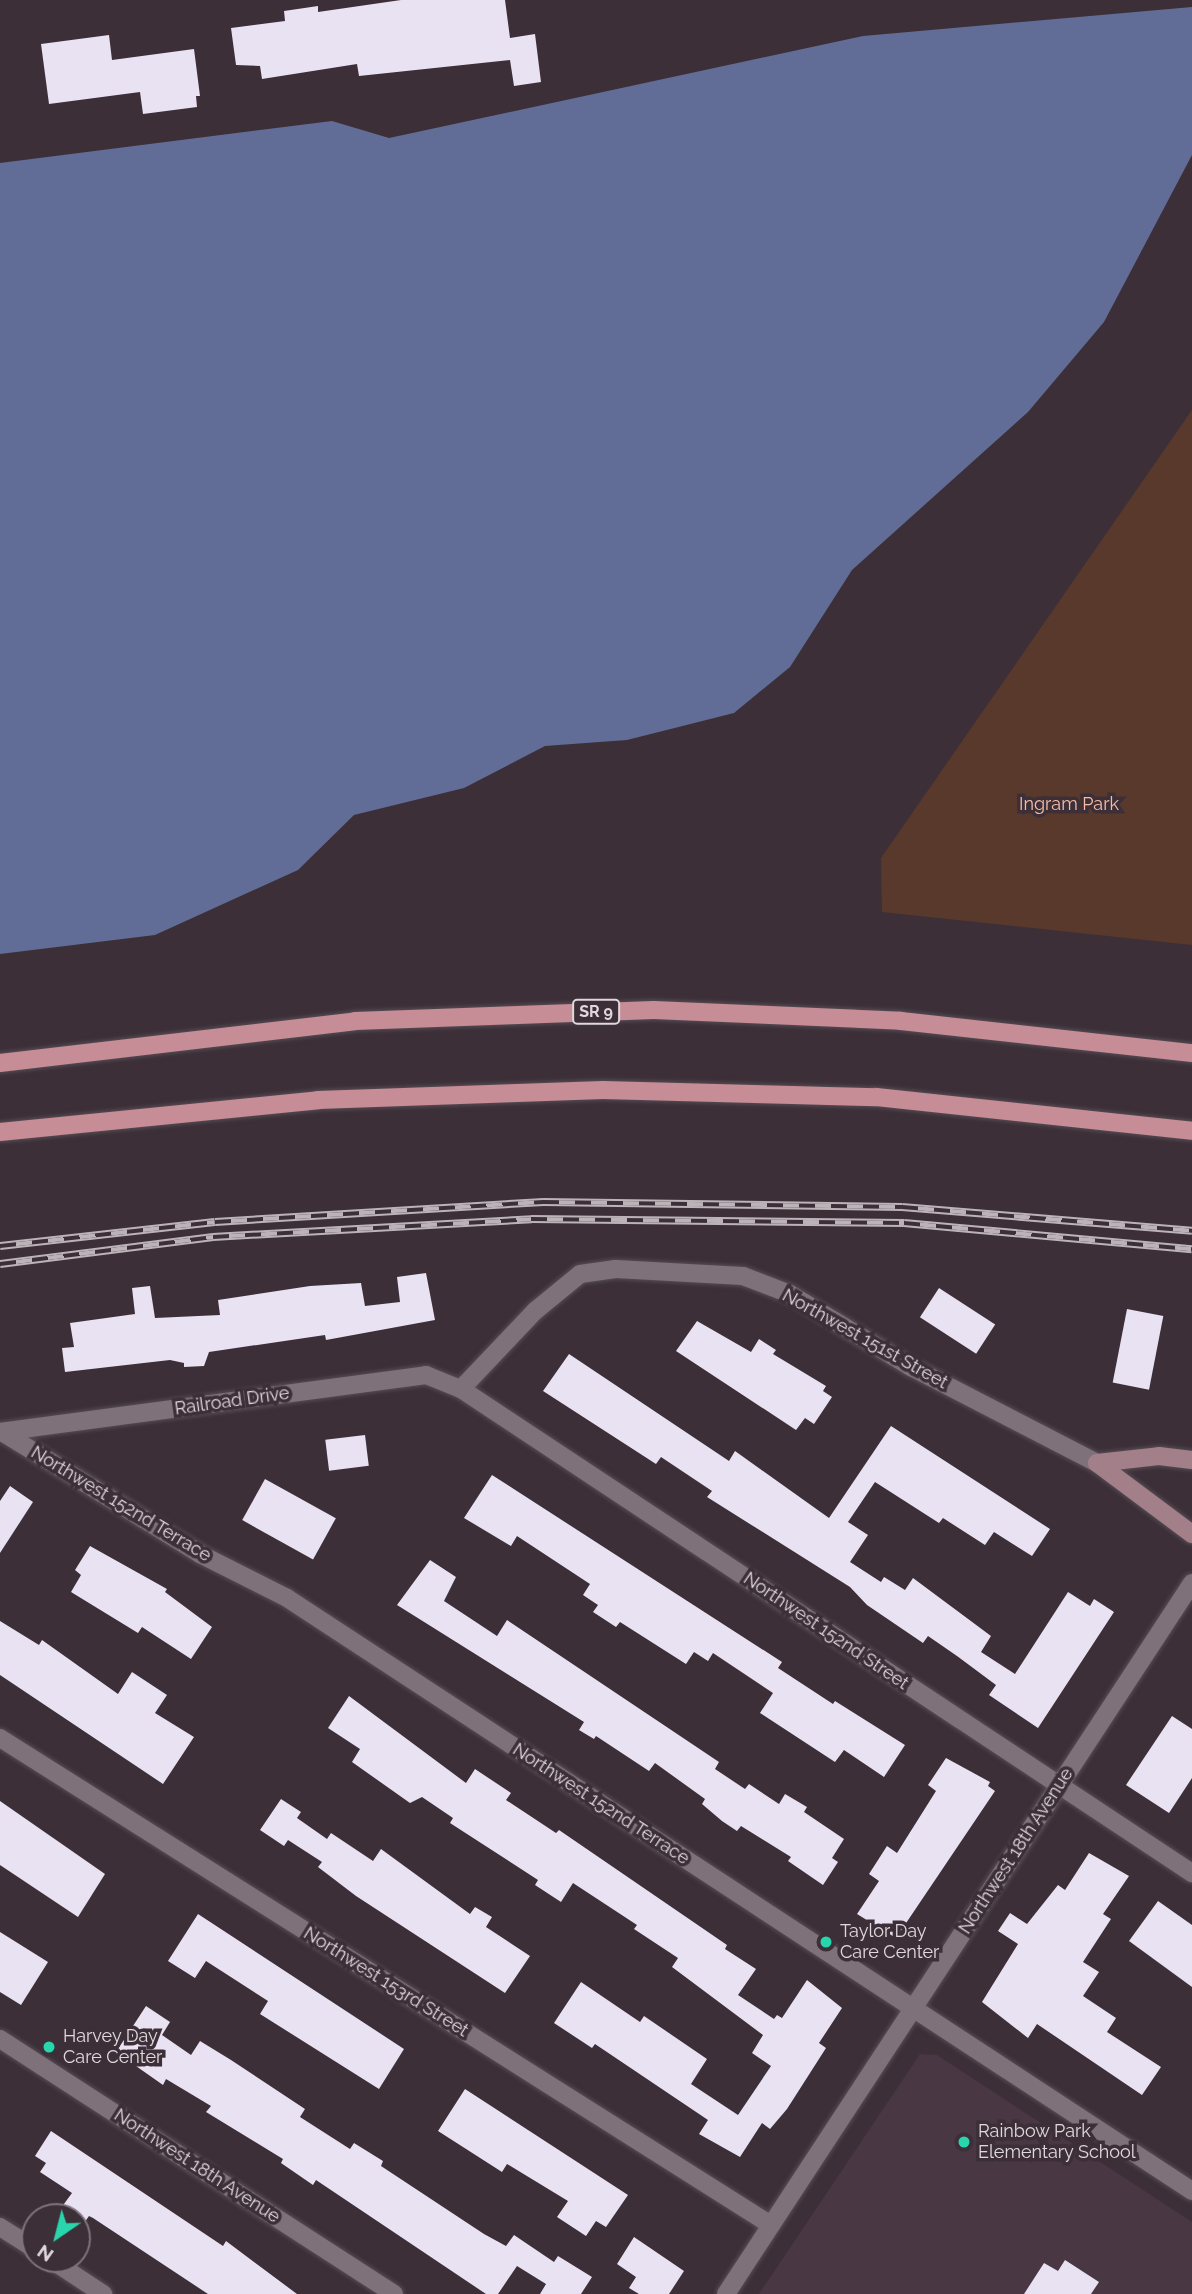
<!DOCTYPE html>
<style>
body{margin:0}
#map{position:relative;width:1192px;height:2294px;overflow:hidden;background:#3c2f38;font-family:Raleway,sans-serif}
div>[style]{position:absolute}
[style*='--x']{left:calc(var(--x)*1px);top:calc(var(--y)*1px);width:calc(var(--w)*1px);rotate:calc(var(--a)*1deg)}
.built>*{inset:0;background:#493744}
.green>*{inset:0;background:#59392c}
.water>*{inset:0;background:#616d96}
.building>*{inset:0;background:#e9e2f2;transform-origin:0 0}
.roads{filter:drop-shadow(0 0 2px #574d54) drop-shadow(0 0 2px #574d54)}
.street>*{height:18px;margin:-9px;padding:0 9px;transform-origin:9px;border-radius:9px;background:#7f717a}
.secondary>*{height:18px;margin:-9px;padding:0 9px;transform-origin:9px;border-radius:9px;background:#a27f89}
.primary>*{height:18px;margin:-9px;padding:0 9px;transform-origin:9px;border-radius:9px;background:#c68d97}
.rail>*{height:8px;margin-top:-4px;transform-origin:0;background:repeating-linear-gradient(90deg,#3c2f38 0 16px,#bcb3b9 0 32px);box-sizing:border-box;border-block:2px solid #bcb3b9}
.dots>*{width:19px;height:19px;translate:-50% -50%;box-sizing:border-box;border:4px solid #3c2f38;border-radius:50%}
span{translate:-50% -50%;white-space:nowrap;text-align:center;line-height:1.15;-webkit-text-stroke:7px #3c2f38;paint-order:stroke}
.shield-label span{padding:2px 5px;background:#3c2f38;border:2px solid;border-radius:5px;-webkit-text-stroke-width:0}
.shield-label{font-size:16px;color:#e0d8dd;font-weight:700}
.park-label{font-size:18px;color:#f7bda4}
.street-label{font-size:18px;color:#e0d8dd}
.poi-label{font-size:18px;color:#e0d8dd}
.left{translate:0 -50%;text-align:left}
.north{position:absolute;left:21px;top:2203px;width:70px;height:70px;box-sizing:border-box;background:#3c2f38;border:2px solid #7e737a;border-radius:50%;rotate:215deg;font-size:19px;font-weight:700;line-height:28px;text-align:center;color:#e0d8dd}
.north::after{content:'';display:block;margin:auto;width:24px;height:32px;background:#28d5ad;clip-path:polygon(50% 0,100% 100%,50% 72%,0 100%)}
</style>
<div id="map">
<div class="built">
<div style="clip-path:polygon(920px 2054px,937px 2055px,1192px 2222px,1192px 2294px,759px 2294px)"></div>
</div>
<div class="green">
<div style="clip-path:polygon(1192px 410px,1192px 945px,882px 912px,881px 858px)"></div>
</div>
<div class="water">
<div style="clip-path:polygon(1192px 7px,1192px 155px,1104px 322px,1028px 412px,852px 570px,790px 667px,734px 713px,627px 740px,545px 746px,464px 788px,354px 815px,298px 870px,155px 935px,0 954px,0 163px,332px 121px,389px 138px,863px 36px)"></div>
</div>
<div class="building">
<div style="clip-path:polygon(401px 0,505px 0,510px 38px,535px 34px,541px 82px,514px 86px,510px 60px,359px 76px,357px 64px,262px 79px,260px 66px,236px 65px,231px 28px,285px 21px,284px 11px,318px 6px,318px 12px)"></div>
<div style="clip-path:polygon(109px 35px,112px 60px,194px 49px,200px 96px,196px 96px,197px 107px,143px 114px,140px 92px,49px 104px,41px 44px)"></div>
<div style="clip-path:polygon(426px 1273px,435px 1320px,326px 1340px,325px 1335px,209px 1352px,204px 1366px,184px 1367px,184px 1363px,170px 1360px,65px 1372px,62px 1348px,74px 1347px,70px 1323px,135px 1314px,132px 1288px,150px 1286px,155px 1318px,220px 1315px,218px 1300px,310px 1286px,361px 1283px,365px 1306px,400px 1302px,397px 1277px)"></div>
<div style="left:939px;top:1288px;width:67px;height:35px;rotate:33deg"></div>
<div style="left:1127px;top:1309px;width:37px;height:75px;rotate:11deg"></div>
<div style="clip-path:polygon(697px 1321px,751px 1352px,759px 1339px,776px 1350px,773px 1354px,826px 1386px,823px 1391px,832px 1397px,814px 1424px,805px 1418px,796px 1430px,676px 1351px)"></div>
<div style="clip-path:polygon(569px 1354px,729px 1461px,735px 1451px,829px 1518px,891px 1426px,1050px 1529px,1032px 1556px,994px 1532px,985px 1545px,943px 1518px,939px 1523px,875px 1482px,848px 1522px,868px 1535px,850px 1562px,881px 1582px,884px 1577px,905px 1590px,913px 1578px,991px 1636px,981px 1652px,1015px 1674px,1068px 1592px,1090px 1606px,1094px 1599px,1114px 1612px,1038px 1728px,989px 1695px,996px 1685px,957px 1656px,928px 1636px,923px 1643px,867px 1605px,850px 1587px,707px 1497px,712px 1491px,661px 1457px,656px 1464px,543px 1391px)"></div>
<div style="left:365px;top:1435px;width:31px;height:40px;rotate:83deg"></div>
<div style="clip-path:polygon(492px 1475px,782px 1662px,778px 1668px,833px 1704px,835px 1701px,905px 1745px,884px 1777px,844px 1750px,835px 1762px,760px 1713px,773px 1693px,713px 1653px,708px 1661px,694px 1652px,686px 1664px,620px 1622px,616px 1627px,593px 1612px,598px 1605px,583px 1595px,590px 1584px,517px 1536px,511px 1546px,464px 1518px)"></div>
<div style="left:265px;top:1479px;width:81px;height:47px;rotate:29deg"></div>
<div style="clip-path:polygon(10px 1486px,33px 1502px,0 1553px,0 1501px)"></div>
<div style="clip-path:polygon(90px 1546px,167px 1589px,165px 1592px,212px 1627px,191px 1659px,142px 1627px,138px 1633px,71px 1592px,81px 1575px,75px 1570px)"></div>
<div style="clip-path:polygon(430px 1560px,456px 1577px,444px 1601px,497px 1636px,507px 1620px,719px 1762px,715px 1769px,745px 1789px,749px 1784px,779px 1804px,785px 1794px,807px 1807px,804px 1812px,844px 1839px,832px 1858px,838px 1862px,823px 1885px,788px 1861px,791px 1857px,741px 1826px,737px 1831px,722px 1821px,702px 1804px,705px 1799px,655px 1763px,649px 1771px,596px 1736px,594px 1739px,579px 1730px,584px 1722px,397px 1605px)"></div>
<div style="clip-path:polygon(0 1621px,39px 1645px,42px 1640px,118px 1694px,132px 1672px,167px 1695px,155px 1713px,194px 1737px,163px 1784px,0 1675px)"></div>
<div style="clip-path:polygon(349px 1696px,466px 1783px,475px 1769px,511px 1793px,506px 1800px,556px 1833px,559px 1830px,727px 1945px,725px 1949px,756px 1969px,738px 1995px,774px 2019px,777px 2015px,782px 2018px,807px 1980px,842px 2008px,819px 2043px,826px 2048px,787px 2109px,770px 2129px,762px 2123px,740px 2157px,699px 2134px,708px 2120px,595px 2044px,592px 2048px,554px 2023px,581px 1982px,640px 2022px,644px 2016px,707px 2059px,691px 2084px,738px 2115px,771px 2066px,752px 2053px,763px 2035px,672px 1967px,678px 1958px,634px 1929px,637px 1925px,573px 1883px,561px 1902px,535px 1885px,538px 1880px,450px 1823px,453px 1818px,422px 1797px,410px 1803px,352px 1762px,360px 1749px,328px 1728px)"></div>
<div style="clip-path:polygon(1172px 1716px,1192px 1729px,1192px 1778px,1169px 1813px,1126px 1785px)"></div>
<div style="clip-path:polygon(946px 1758px,990px 1782px,988px 1786px,995px 1791px,896px 1938px,857px 1914px,879px 1881px,869px 1874px,887px 1846px,897px 1853px,936px 1791px,928px 1785px)"></div>
<div style="clip-path:polygon(281px 1799px,301px 1812px,297px 1818px,327px 1839px,331px 1833px,373px 1861px,381px 1849px,470px 1914px,475px 1907px,492px 1917px,486px 1927px,530px 1956px,505px 1993px,356px 1896px,318px 1867px,322px 1862px,288px 1840px,284px 1846px,260px 1830px)"></div>
<div style="clip-path:polygon(0 1801px,105px 1874px,78px 1917px,0 1865px)"></div>
<div style="clip-path:polygon(1089px 1853px,1129px 1876px,1103px 1914px,1111px 1919px,1083px 1962px,1099px 1972px,1083px 1996px,1116px 2018px,1107px 2032px,1161px 2067px,1142px 2095px,1037px 2024px,1028px 2038px,982px 2002px,1018px 1944px,998px 1931px,1010px 1913px,1027px 1924px,1058px 1885px,1065px 1890px)"></div>
<div style="clip-path:polygon(1158px 1901px,1192px 1925px,1192px 1987px,1129px 1941px)"></div>
<div style="clip-path:polygon(198px 1914px,404px 2049px,379px 2089px,260px 2014px,268px 2001px,206px 1961px,195px 1978px,168px 1961px)"></div>
<div style="clip-path:polygon(0 1932px,48px 1962px,21px 2005px,0 1992px)"></div>
<div style="clip-path:polygon(146px 2006px,170px 2022px,162px 2035px,191px 2055px,200px 2041px,231px 2060px,305px 2109px,300px 2117px,350px 2149px,354px 2143px,383px 2161px,381px 2166px,484px 2234px,506px 2246px,514px 2235px,554px 2262px,558px 2256px,592px 2277px,581px 2294px,540px 2294px,546px 2284px,517px 2266px,498px 2294px,486px 2294px,316px 2180px,313px 2185px,281px 2163px,283px 2159px,206px 2112px,211px 2106px,166px 2079px,163px 2085px,116px 2052px)"></div>
<div style="clip-path:polygon(465px 2089px,628px 2195px,606px 2227px,596px 2221px,586px 2236px,557px 2217px,568px 2201px,507px 2164px,502px 2172px,438px 2131px)"></div>
<div style="clip-path:polygon(51px 2131px,223px 2246px,226px 2241px,297px 2294px,208px 2294px,93px 2218px,89px 2216px,84px 2223px,61px 2208px,72px 2193px,40px 2172px,46px 2163px,35px 2156px)"></div>
<div style="clip-path:polygon(634px 2237px,684px 2271px,669px 2294px,639px 2294px,629px 2288px,636px 2277px,617px 2264px)"></div>
<div style="clip-path:polygon(1065px 2260px,1099px 2282px,1091px 2294px,1024px 2294px,1044px 2263px,1058px 2271px)"></div>
</div>
<div class="roads">
<div class="street">
<div style="--x:461;--y:1389;--w:108;--a:-46.5"></div>
<div style="--x:535;--y:1311;--w:58;--a:-39.4"></div>
<div style="--x:580;--y:1274;--w:36;--a:-8"></div>
<div style="--x:616;--y:1269;--w:127;--a:3.2"></div>
<div style="--x:743;--y:1276;--w:50;--a:21"></div>
<div style="--x:790;--y:1294;--w:141;--a:31.1"></div>
<div style="--x:911;--y:1367;--w:209;--a:27.3"></div>
<div style="--x:0;--y:1432;--w:430;--a:-7.6"></div>
<div style="--x:426;--y:1375;--w:38;--a:22"></div>
<div style="--x:461;--y:1389;--w:877;--a:33.51"></div>
<div style="--x:2;--y:1432;--w:233;--a:31.6"></div>
<div style="--x:200;--y:1554;--w:97;--a:26.8"></div>
<div style="--x:287;--y:1598;--w:1082;--a:33.23"></div>
<div style="--x:0;--y:1738;--w:912;--a:32.28"></div>
<div style="--x:0;--y:2039;--w:469;--a:32.9"></div>
<div style="--x:0;--y:2227;--w:41;--a:32.2"></div>
<div style="--x:50;--y:2259;--w:64;--a:33.4"></div>
<div style="--x:726;--y:2294;--w:850;--a:-56.76"></div>
</div>
<div class="secondary">
<div style="--x:1097;--y:1463;--w:119;--a:36.8"></div>
<div style="--x:1097;--y:1463;--w:62;--a:-6.4"></div>
<div style="--x:1159;--y:1456;--w:33;--a:7"></div>
</div>
<div class="primary">
<div style="--x:0;--y:1063;--w:357;--a:-6.7"></div>
<div style="--x:355;--y:1021;--w:299;--a:-2.1"></div>
<div style="--x:654;--y:1010;--w:247;--a:2.5"></div>
<div style="--x:901;--y:1021;--w:293;--a:6.3"></div>
<div style="--x:0;--y:1132;--w:320;--a:-5.7"></div>
<div style="--x:318;--y:1100;--w:285;--a:-2"></div>
<div style="--x:603;--y:1090;--w:273;--a:1.5"></div>
<div style="--x:876;--y:1097;--w:318;--a:6.1"></div>
</div>
</div>
<div class="rail">
<div style="--x:0;--y:1246;--w:216;--a:-6.4"></div>
<div style="--x:215;--y:1222;--w:329;--a:-3.5"></div>
<div style="--x:543;--y:1202;--w:359;--a:0.8"></div>
<div style="--x:902;--y:1207;--w:291;--a:4.7"></div>
<div style="--x:0;--y:1264;--w:215;--a:-7.2"></div>
<div style="--x:213;--y:1237;--w:319;--a:-3.2"></div>
<div style="--x:531;--y:1219;--w:373;--a:0.6"></div>
<div style="--x:904;--y:1223;--w:289;--a:5.2"></div>
</div>
<div class="dots">
<div style="left:826px;top:1942px;background:#28d5ad"></div>
<div style="left:49px;top:2047px;background:#28d5ad"></div>
<div style="left:964px;top:2142px;background:#28d5ad"></div>
</div>
<div class="shield-label">
<span style="left:596px;top:1012px">SR 9</span>
</div>
<div class="park-label">
<span style="left:1069px;top:804px">Ingram Park</span>
</div>
<div class="street-label">
<span style="left:865px;top:1339px;rotate:29deg">Northwest 151st Street</span>
<span style="left:232px;top:1401px;rotate:-8deg">Railroad Drive</span>
<span style="left:121px;top:1504px;rotate:31deg">Northwest 152nd Terrace</span>
<span style="left:826px;top:1631px;rotate:34deg">Northwest 152nd Street</span>
<span style="left:601px;top:1804px;rotate:33deg">Northwest 152nd Terrace</span>
<span style="left:1016px;top:1851px;rotate:-57deg">Northwest 18th Avenue</span>
<span style="left:386px;top:1982px;rotate:32deg">Northwest 153rd Street</span>
<span style="left:197px;top:2166px;rotate:33deg">Northwest 18th Avenue</span>
</div>
<div class="poi-label">
<span class="left" style="left:840px;top:1942px">Taylor Day<br>Care Center</span>
<span class="left" style="left:63px;top:2047px">Harvey Day<br>Care Center</span>
<span class="left" style="left:978px;top:2142px">Rainbow Park<br>Elementary School</span>
</div>
<div class="north">N</div>
</div>
